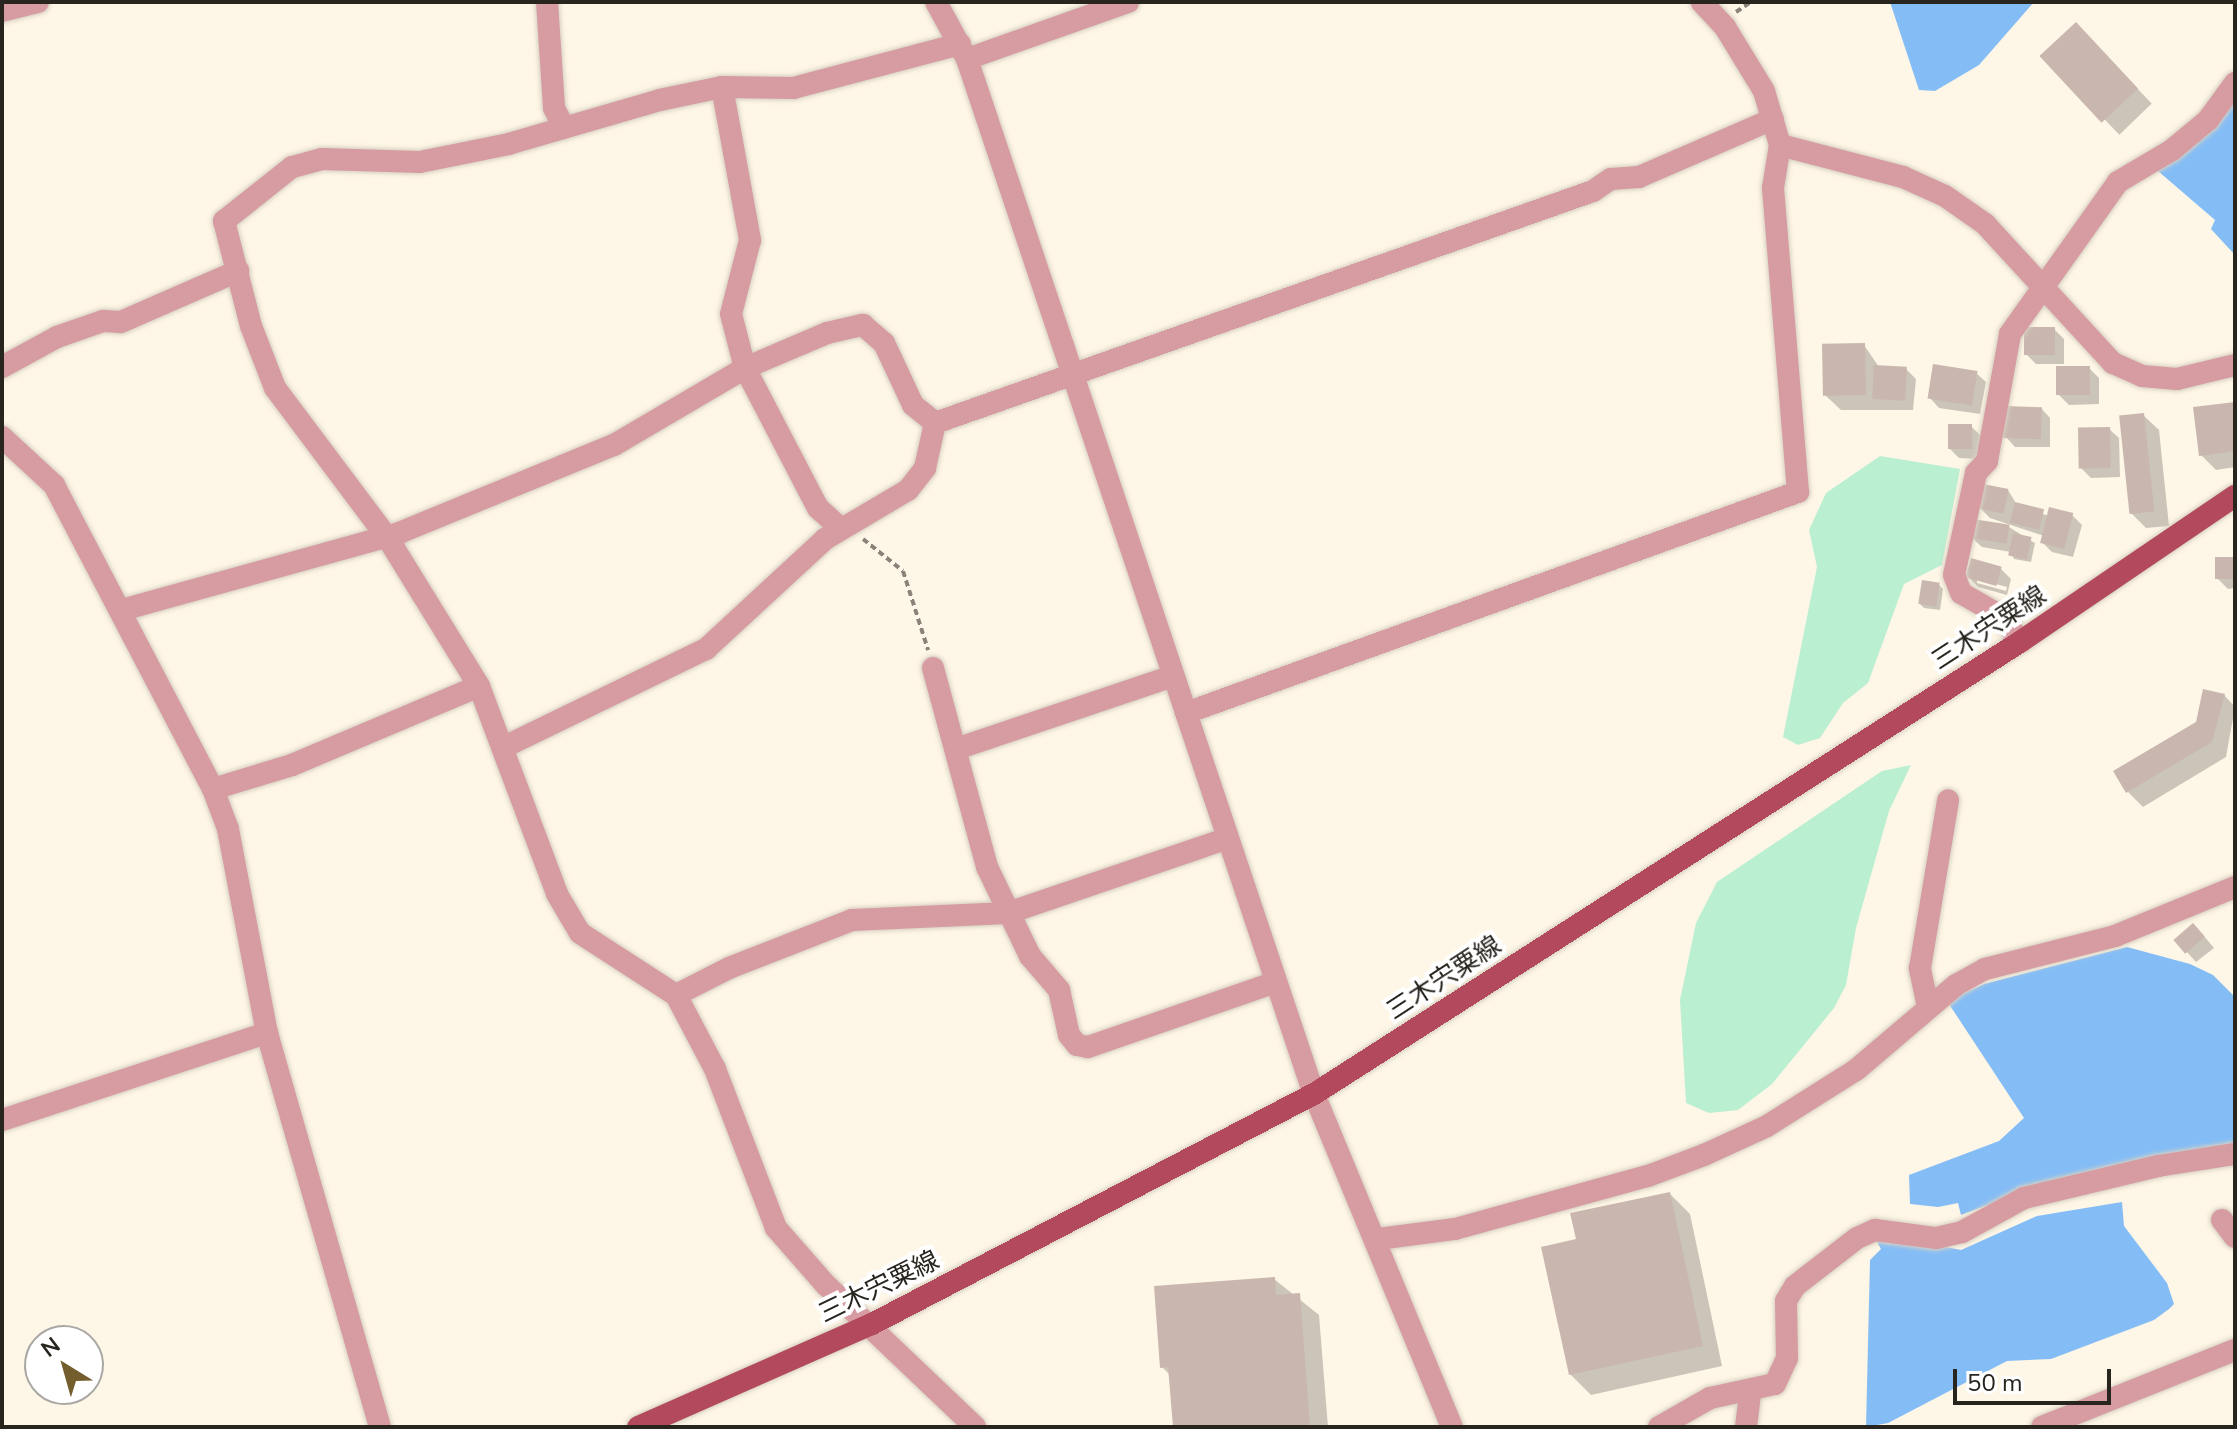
<!DOCTYPE html>
<meta charset="utf-8">
<style>
body{margin:0}
#map{position:relative;width:2237px;height:1429px;overflow:hidden;background:#fef6e6;font-family:"Nunito Sans","Noto Sans JP",sans-serif}
div>[style]{position:absolute}
[style*='--x']{left:calc(var(--x)*1px);top:calc(var(--y)*1px);width:calc(var(--w)*1px);rotate:calc(var(--a)*1deg)}
.green>*{inset:0;background:#baefd1}
.water>*{inset:0;background:#84bdf6}
.shadow>*{inset:0;background:#0003;transform-origin:0 0}
.building>*{inset:0;background:#c9b7af;transform-origin:0 0}
.path>*{height:4px;margin-top:-2px;transform-origin:0;background:repeating-linear-gradient(90deg,#898479 0 6px,transparent 0 10px)}
.roads{filter:drop-shadow(0 0 2px #d7d0c2) drop-shadow(0 0 2px #d7d0c2)}
.minor>*{height:22px;margin:-11px;padding:0 11px;transform-origin:11px;border-radius:11px;background:#d79ba2}
.tertiary>*{height:22px;margin:-11px;padding:0 11px;transform-origin:11px;border-radius:11px;background:#d79ba2}
.primary>*{height:22px;margin:-11px;padding:0 11px;transform-origin:11px;border-radius:11px;background:#b2495c}
span{translate:-50% -50%;white-space:nowrap;text-align:center;line-height:1.15;-webkit-text-stroke:8px #fff;paint-order:stroke}
.street-label{font-size:26px;color:#28251f}
.frame{position:absolute;inset:0;border:4px solid #28251f;pointer-events:none}
.north{position:absolute;left:24px;top:1325px;width:80px;height:80px;box-sizing:border-box;background:#fff;border:2px solid #a9a8a5;border-radius:50%;rotate:323deg;font-size:22px;font-weight:700;line-height:32px;text-align:center;color:#28251f}
.north::after{content:'';display:block;margin:auto;width:28px;height:36px;background:#755e2e;clip-path:polygon(50% 0,100% 100%,50% 72%,0 100%)}
.scale{position:absolute;left:1953px;top:1369px;width:158px;height:36px;box-sizing:border-box;border:4px solid #28251f;border-top:0;padding-left:10px;font-size:24px;line-height:28px;white-space:nowrap;color:#28251f;-webkit-text-stroke:6px #fff;paint-order:stroke}
</style>
<div id="map">
<div class="green">
<div style="clip-path:polygon(1880px 456px,1960px 469px,1942px 565px,1904px 584px,1868px 683px,1843px 703px,1820px 738px,1798px 745px,1783px 737px,1817px 567px,1809px 530px,1826px 493px)"></div>
<div style="clip-path:polygon(1911px 765px,1889px 811px,1856px 928px,1846px 985px,1834px 1008px,1772px 1084px,1738px 1110px,1709px 1113px,1686px 1103px,1680px 1000px,1696px 923px,1717px 882px,1882px 771px)"></div>
</div>
<div class="water">
<div style="clip-path:polygon(1890px 2px,2034px 2px,1979px 65px,1935px 91px,1919px 90px)"></div>
<div style="clip-path:polygon(2235px 102px,2235px 255px,2211px 229px,2215px 220px,2158px 171px,2209px 133px)"></div>
<div style="clip-path:polygon(2127px 947px,2190px 964px,2213px 975px,2235px 997px,2235px 1152px,2033px 1188px,1961px 1215px,1958px 1203px,1938px 1207px,1910px 1204px,1909px 1175px,1999px 1141px,2024px 1118px,1947px 1001px,1984px 984px)"></div>
<div style="clip-path:polygon(2122px 1202px,2124px 1226px,2167px 1283px,2174px 1304px,2169px 1309px,2154px 1320px,2051px 1359px,2007px 1361px,1888px 1423px,1866px 1427px,1870px 1260px,1881px 1249px,1876px 1240px,1889px 1244px,1895px 1237px,1961px 1250px,2037px 1216px)"></div>
</div>
<div class="shadow">
<div style="left:2076px;top:25px;width:109px;height:45px;rotate:46deg"></div>
<div style="clip-path:polygon(2054px 329px,2064px 339px,2064px 364px,2036px 364px,2026px 354px)"></div>
<div style="clip-path:polygon(1864px 345px,1879px 367px,1906px 369px,1916px 379px,1913px 410px,1841px 410px,1825px 395px)"></div>
<div style="clip-path:polygon(2089px 368px,2099px 378px,2099px 404px,2069px 405px,2059px 395px)"></div>
<div style="clip-path:polygon(1976px 373px,1986px 382px,1980px 414px,1939px 408px,1930px 398px)"></div>
<div style="clip-path:polygon(2235px 404px,2235px 467px,2216px 470px,2201px 455px)"></div>
<div style="clip-path:polygon(2041px 408px,2050px 418px,2050px 447px,2015px 447px,2006px 437px)"></div>
<div style="clip-path:polygon(2143px 415px,2159px 430px,2169px 526px,2146px 528px,2131px 513px)"></div>
<div style="clip-path:polygon(1971px 426px,1981px 436px,1980px 459px,1959px 458px,1949px 448px)"></div>
<div style="clip-path:polygon(2109px 429px,2119px 438px,2120px 477px,2091px 478px,2081px 468px)"></div>
<div style="clip-path:polygon(2008px 490px,2017px 505px,2049px 516px,2072px 515px,2082px 525px,2073px 557px,2052px 552px,2043px 543px,2044px 536px,1990px 518px,1980px 508px)"></div>
<div style="clip-path:polygon(2009px 527px,2035px 543px,2031px 562px,2014px 559px,2011px 552px,1982px 547px,1972px 538px)"></div>
<div style="clip-path:polygon(2235px 559px,2235px 588px,2228px 589px,2218px 579px)"></div>
<div style="clip-path:polygon(evenodd,2001px 569px,2011px 579px,2007px 595px,1978px 587px,1968px 577px,2001px 569px,1977px 579px,2007px 587px,2006px 591px,1977px 583px,1977px 579px)"></div>
<div style="clip-path:polygon(1939px 585px,1943px 589px,1940px 610px,1924px 608px,1920px 604px)"></div>
<div style="clip-path:polygon(2224px 695px,2235px 707px,2226px 757px,2143px 807px,2128px 792px)"></div>
<div style="clip-path:polygon(2203px 935px,2214px 948px,2196px 962px,2175px 939px)"></div>
<div style="clip-path:polygon(1670px 1194px,1690px 1214px,1722px 1366px,1591px 1395px,1570px 1374px,1578px 1241px)"></div>
<div style="clip-path:polygon(1274px 1279px,1319px 1315px,1328px 1427px,1175px 1427px,1171px 1376px,1162px 1367px)"></div>
</div>
<div class="building">
<div style="left:2076px;top:22px;width:91px;height:50px;rotate:47deg"></div>
<div style="left:2024px;top:327px;width:31px;height:28px"></div>
<div style="left:1865px;top:343px;width:52px;height:43px;rotate:89deg"></div>
<div style="left:1933px;top:364px;width:45px;height:35px;rotate:9deg"></div>
<div style="left:1874px;top:365px;width:33px;height:34px;rotate:3deg"></div>
<div style="left:2090px;top:366px;width:29px;height:34px;rotate:90deg"></div>
<div style="clip-path:polygon(2235px 402px,2235px 451px,2199px 456px,2193px 407px)"></div>
<div style="left:2004px;top:406px;width:38px;height:32px;rotate:2deg"></div>
<div style="left:2144px;top:413px;width:99px;height:25px;rotate:84deg"></div>
<div style="left:1948px;top:424px;width:24px;height:25px"></div>
<div style="left:2110px;top:427px;width:41px;height:32px;rotate:89deg"></div>
<div style="left:1983px;top:484px;width:26px;height:25px;rotate:11deg"></div>
<div style="left:2015px;top:502px;width:30px;height:21px;rotate:14deg"></div>
<div style="left:2049px;top:507px;width:25px;height:37px;rotate:14deg"></div>
<div style="left:1973px;top:519px;width:37px;height:19px;rotate:9deg"></div>
<div style="left:2013px;top:533px;width:19px;height:23px;rotate:12deg"></div>
<div style="left:2235px;top:557px;width:22px;height:20px;rotate:90deg"></div>
<div style="left:1971px;top:558px;width:32px;height:20px;rotate:16deg"></div>
<div style="left:1922px;top:580px;width:18px;height:24px;rotate:9deg"></div>
<div style="clip-path:polygon(2203px 689px,2225px 694px,2212px 742px,2126px 793px,2113px 771px,2196px 722px)"></div>
<div style="left:2193px;top:923px;width:18px;height:26px;rotate:49deg"></div>
<div style="clip-path:polygon(1670px 1192px,1703px 1346px,1569px 1375px,1541px 1247px,1576px 1239px,1570px 1213px)"></div>
<div style="clip-path:polygon(1275px 1277px,1276px 1295px,1300px 1293px,1310px 1427px,1173px 1427px,1168px 1367px,1160px 1368px,1154px 1286px)"></div>
</div>
<div class="path">
<div style="--x:1736;--y:12;--w:18;--a:-34"></div>
<div style="--x:863;--y:539;--w:51;--a:38.7"></div>
<div style="--x:903;--y:571;--w:83;--a:72.4"></div>
</div>
<div class="roads">
<div class="minor">
<div style="--x:547;--y:2;--w:106;--a:86.2"></div>
<div style="--x:554;--y:108;--w:22;--a:63"></div>
<div style="--x:960;--y:44;--w:172;--a:165.2"></div>
<div style="--x:794;--y:88;--w:72;--a:-179.2"></div>
<div style="--x:722;--y:87;--w:63;--a:168.2"></div>
<div style="--x:660;--y:100;--w:157;--a:163.8"></div>
<div style="--x:509;--y:144;--w:91;--a:168.6"></div>
<div style="--x:420;--y:162;--w:98;--a:-178.2"></div>
<div style="--x:322;--y:159;--w:31;--a:165"></div>
<div style="--x:292;--y:167;--w:87;--a:141.5"></div>
<div style="--x:224;--y:221;--w:108;--a:75.6"></div>
<div style="--x:251;--y:326;--w:66;--a:68.8"></div>
<div style="--x:275;--y:388;--w:186;--a:53.1"></div>
<div style="--x:387;--y:537;--w:175;--a:58.3"></div>
<div style="--x:479;--y:686;--w:222;--a:69.4"></div>
<div style="--x:557;--y:894;--w:45;--a:59.5"></div>
<div style="--x:580;--y:933;--w:114;--a:32.9"></div>
<div style="--x:676;--y:995;--w:84;--a:62.2"></div>
<div style="--x:715;--y:1069;--w:170;--a:69"></div>
<div style="--x:776;--y:1228;--w:74;--a:48.8"></div>
<div style="--x:825;--y:1284;--w:207;--a:43.6"></div>
<div style="--x:967;--y:59;--w:171;--a:-19.5"></div>
<div style="--x:722;--y:87;--w:156;--a:79.6"></div>
<div style="--x:750;--y:240;--w:76;--a:104.4"></div>
<div style="--x:731;--y:314;--w:56;--a:75.5"></div>
<div style="--x:745;--y:368;--w:158;--a:62.5"></div>
<div style="--x:818;--y:508;--w:30;--a:42"></div>
<div style="--x:1780;--y:145;--w:127;--a:14.6"></div>
<div style="--x:1903;--y:177;--w:46;--a:24.3"></div>
<div style="--x:1945;--y:196;--w:49;--a:35"></div>
<div style="--x:1985;--y:224;--w:189;--a:47.4"></div>
<div style="--x:2113;--y:363;--w:32;--a:24"></div>
<div style="--x:2142;--y:376;--w:35;--a:5"></div>
<div style="--x:2177;--y:379;--w:60;--a:-13.6"></div>
<div style="--x:2;--y:367;--w:63;--a:-28.6"></div>
<div style="--x:57;--y:337;--w:49;--a:-19.2"></div>
<div style="--x:103;--y:321;--w:18;--a:3"></div>
<div style="--x:121;--y:322;--w:128;--a:-23.6"></div>
<div style="--x:122;--y:610;--w:288;--a:-15.5"></div>
<div style="--x:399;--y:533;--w:232;--a:-22.3"></div>
<div style="--x:614;--y:445;--w:152;--a:-30.4"></div>
<div style="--x:745;--y:368;--w:89;--a:-23.1"></div>
<div style="--x:827;--y:333;--w:37;--a:-13"></div>
<div style="--x:863;--y:325;--w:28;--a:41"></div>
<div style="--x:884;--y:343;--w:68;--a:64.9"></div>
<div style="--x:913;--y:405;--w:28;--a:39"></div>
<div style="--x:2020;--y:642;--w:30;--a:-124"></div>
<div style="--x:2003;--y:617;--w:48;--a:-150.3"></div>
<div style="--x:1961;--y:593;--w:19;--a:-111"></div>
<div style="--x:1954;--y:575;--w:104;--a:-77.8"></div>
<div style="--x:1976;--y:473;--w:16;--a:-47"></div>
<div style="--x:1987;--y:461;--w:129;--a:-79.7"></div>
<div style="--x:2010;--y:334;--w:186;--a:-54.6"></div>
<div style="--x:2118;--y:182;--w:63;--a:-30.7"></div>
<div style="--x:2172;--y:150;--w:47;--a:-39.8"></div>
<div style="--x:2208;--y:120;--w:46;--a:-53.9"></div>
<div style="--x:933;--y:668;--w:206;--a:74.8"></div>
<div style="--x:987;--y:867;--w:99;--a:64.2"></div>
<div style="--x:1030;--y:956;--w:45;--a:49.5"></div>
<div style="--x:1059;--y:990;--w:46;--a:77.5"></div>
<div style="--x:1069;--y:1035;--w:13;--a:51"></div>
<div style="--x:1077;--y:1045;--w:11;--a:10"></div>
<div style="--x:1088;--y:1047;--w:199;--a:-19.1"></div>
<div style="--x:1186;--y:713;--w:651;--a:-19.86"></div>
<div style="--x:1798;--y:492;--w:305;--a:-94.7"></div>
<div style="--x:1773;--y:188;--w:44;--a:-80.8"></div>
<div style="--x:1780;--y:145;--w:56;--a:-106.5"></div>
<div style="--x:1764;--y:91;--w:75;--a:-121.4"></div>
<div style="--x:1725;--y:27;--w:34;--a:-133"></div>
<div style="--x:504;--y:747;--w:225;--a:-25.9"></div>
<div style="--x:706;--y:649;--w:162;--a:-42.7"></div>
<div style="--x:825;--y:539;--w:96;--a:-30.6"></div>
<div style="--x:908;--y:490;--w:28;--a:-52"></div>
<div style="--x:925;--y:468;--w:46;--a:-77.5"></div>
<div style="--x:935;--y:423;--w:698;--a:-19.42"></div>
<div style="--x:1593;--y:191;--w:22;--a:-34"></div>
<div style="--x:1611;--y:179;--w:28;--a:-4"></div>
<div style="--x:1639;--y:177;--w:146;--a:-23.4"></div>
<div style="--x:956;--y:749;--w:229;--a:-18.6"></div>
<div style="--x:213;--y:789;--w:83;--a:-16.9"></div>
<div style="--x:292;--y:765;--w:203;--a:-22.9"></div>
<div style="--x:676;--y:995;--w:59;--a:-27"></div>
<div style="--x:729;--y:968;--w:132;--a:-21.3"></div>
<div style="--x:852;--y:920;--w:156;--a:-2.6"></div>
<div style="--x:1008;--y:913;--w:232;--a:-18.8"></div>
<div style="--x:1928;--y:1007;--w:40;--a:-102"></div>
<div style="--x:1920;--y:968;--w:170;--a:-80.5"></div>
<div style="--x:2;--y:1120;--w:279;--a:-18.2"></div>
<div style="--x:2222;--y:1220;--w:21;--a:53"></div>
<div style="--x:1378;--y:1239;--w:78;--a:-7.4"></div>
<div style="--x:1455;--y:1229;--w:200;--a:-15.4"></div>
<div style="--x:1648;--y:1176;--w:60;--a:-20.6"></div>
<div style="--x:1704;--y:1155;--w:69;--a:-24.7"></div>
<div style="--x:1767;--y:1126;--w:105;--a:-32.2"></div>
<div style="--x:1856;--y:1070;--w:131;--a:-40.4"></div>
<div style="--x:1956;--y:985;--w:33;--a:-29"></div>
<div style="--x:1985;--y:969;--w:134;--a:-14.2"></div>
<div style="--x:2115;--y:936;--w:130;--a:-22.2"></div>
<div style="--x:1659;--y:1427;--w:59;--a:-29.6"></div>
<div style="--x:1710;--y:1398;--w:66;--a:-12.2"></div>
<div style="--x:1775;--y:1384;--w:29;--a:-65"></div>
<div style="--x:1787;--y:1358;--w:57;--a:-91"></div>
<div style="--x:1786;--y:1301;--w:17;--a:-59"></div>
<div style="--x:1795;--y:1286;--w:78;--a:-37.7"></div>
<div style="--x:1857;--y:1238;--w:20;--a:-24"></div>
<div style="--x:1875;--y:1230;--w:62;--a:7.5"></div>
<div style="--x:1936;--y:1238;--w:27;--a:-13"></div>
<div style="--x:1962;--y:1232;--w:71;--a:-28.7"></div>
<div style="--x:2024;--y:1198;--w:138;--a:-13.4"></div>
<div style="--x:2158;--y:1166;--w:78;--a:-8.9"></div>
<div style="--x:1746;--y:1427;--w:34;--a:-83"></div>
<div style="--x:2042;--y:1427;--w:208;--a:-21.8"></div>
</div>
<div class="tertiary">
<div style="--x:936;--y:2;--w:65;--a:61.5"></div>
<div style="--x:967;--y:59;--w:1092;--a:71.47"></div>
<div style="--x:1314;--y:1094;--w:360;--a:67.5"></div>
<div style="--x:2;--y:11;--w:37;--a:-14"></div>
<div style="--x:2;--y:437;--w:71;--a:42.7"></div>
<div style="--x:54;--y:485;--w:343;--a:62.4"></div>
<div style="--x:213;--y:789;--w:43;--a:69.4"></div>
<div style="--x:228;--y:829;--w:208;--a:79.2"></div>
<div style="--x:267;--y:1033;--w:410;--a:74"></div>
</div>
<div class="primary">
<div style="--x:638;--y:1427;--w:256;--a:-23.8"></div>
<div style="--x:872;--y:1324;--w:498;--a:-27.5"></div>
<div style="--x:1314;--y:1094;--w:838;--a:-32.63"></div>
<div style="--x:2020;--y:642;--w:260;--a:-34.2"></div>
</div>
</div>
<div class="street-label">
<span style="left:1989px;top:628px;rotate:-33deg">三木宍粟線</span>
<span style="left:1444px;top:978px;rotate:-33deg">三木宍粟線</span>
<span style="left:879px;top:1287px;rotate:-26deg">三木宍粟線</span>
</div>
<div class="frame"></div>
<div class="north">N</div>
<div class="scale">50 m</div>
</div>
